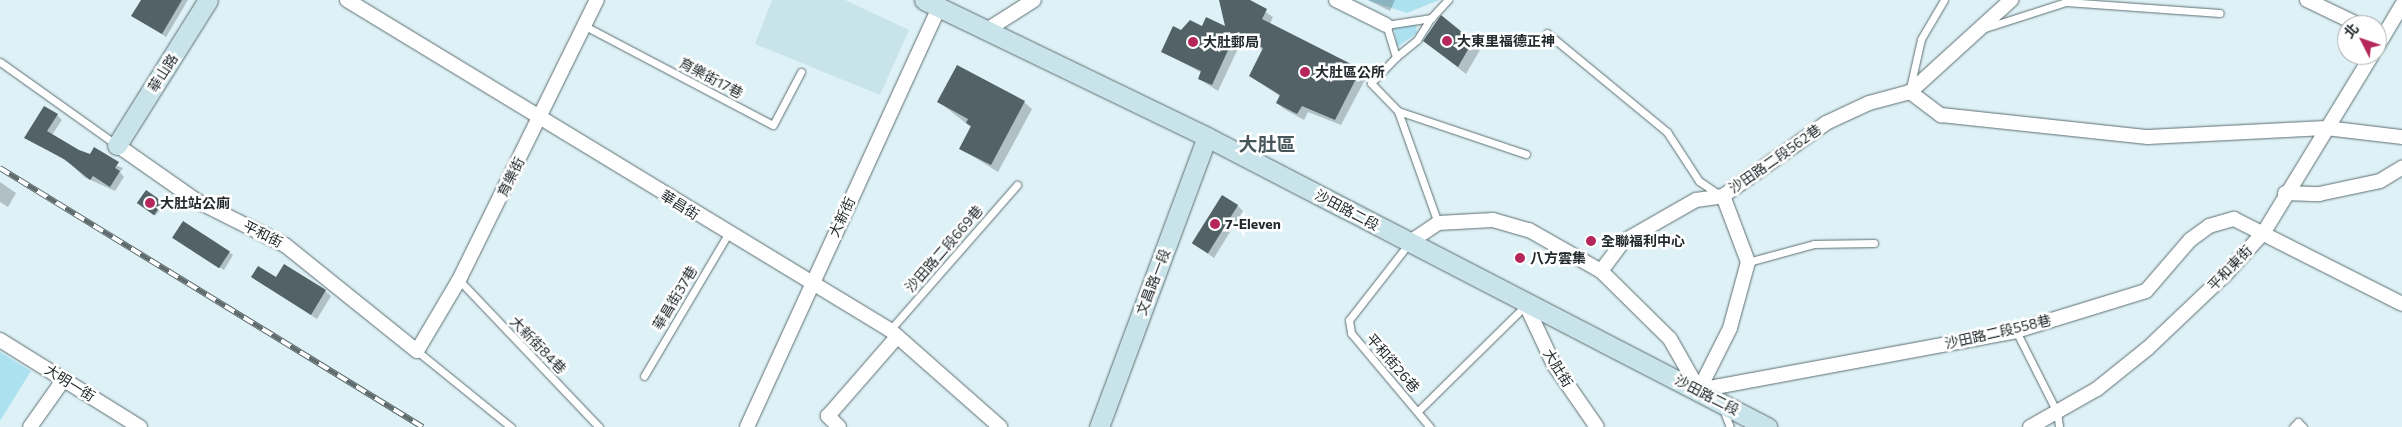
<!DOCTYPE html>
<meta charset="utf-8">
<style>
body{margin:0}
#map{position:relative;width:2402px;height:427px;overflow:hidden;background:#def1f6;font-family:Commissioner,"Noto Sans TC",sans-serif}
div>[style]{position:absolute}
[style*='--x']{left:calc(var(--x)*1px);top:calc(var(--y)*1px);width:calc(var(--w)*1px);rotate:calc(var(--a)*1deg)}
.built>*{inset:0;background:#c8e3ea}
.green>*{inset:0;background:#ace2f0}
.shadow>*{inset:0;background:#0003;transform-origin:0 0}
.building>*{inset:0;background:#526266;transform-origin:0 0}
.roads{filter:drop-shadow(0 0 1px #5d6e72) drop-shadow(0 0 1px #5d6e72)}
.lane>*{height:7px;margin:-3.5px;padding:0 3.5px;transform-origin:3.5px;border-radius:3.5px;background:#fff}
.street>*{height:14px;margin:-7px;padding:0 7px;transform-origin:7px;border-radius:7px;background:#fff}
.secondary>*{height:19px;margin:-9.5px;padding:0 9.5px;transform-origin:9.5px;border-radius:9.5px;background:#c8e3e9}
.rail>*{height:5.5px;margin-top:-2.75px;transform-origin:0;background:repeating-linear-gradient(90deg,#fff 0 11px,#606b6e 0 22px);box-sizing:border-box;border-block:1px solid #606b6e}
.dots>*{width:14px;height:14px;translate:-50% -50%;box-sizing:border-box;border:2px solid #fff;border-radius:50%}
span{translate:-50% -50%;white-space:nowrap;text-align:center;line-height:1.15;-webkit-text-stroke:5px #fff;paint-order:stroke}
.poi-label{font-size:14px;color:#232a2c;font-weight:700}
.left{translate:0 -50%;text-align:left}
.street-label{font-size:14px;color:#232a2c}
.district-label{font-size:19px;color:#46565a;font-weight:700}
.north{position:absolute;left:2337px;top:15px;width:50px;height:50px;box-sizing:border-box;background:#fff;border:1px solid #a7aaab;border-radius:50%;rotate:311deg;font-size:14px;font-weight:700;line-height:20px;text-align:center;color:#232a2c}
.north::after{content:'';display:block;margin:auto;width:18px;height:22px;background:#b5275b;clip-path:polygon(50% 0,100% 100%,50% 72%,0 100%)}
</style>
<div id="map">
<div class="built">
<div style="clip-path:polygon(772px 0,845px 0,909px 30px,880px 95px,755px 44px)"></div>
</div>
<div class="green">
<div style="clip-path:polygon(1367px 0,1439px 0,1407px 13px)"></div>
<div style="clip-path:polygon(1416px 24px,1417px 33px,1397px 47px,1394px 28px)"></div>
<div style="clip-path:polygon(0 352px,31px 371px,0 421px)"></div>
</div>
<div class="shadow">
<div style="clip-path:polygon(142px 0,188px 0,166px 37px,133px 16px)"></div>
<div style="clip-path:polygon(1220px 0,1248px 0,1273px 17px,1270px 24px,1367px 76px,1341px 125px,1308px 112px,1304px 120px,1284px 109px,1277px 103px,1281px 97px,1250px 76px,1263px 50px,1243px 38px,1218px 91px,1199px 79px,1202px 73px,1163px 52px,1182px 32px,1227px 28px)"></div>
<div style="clip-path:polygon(1368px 0,1395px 0,1390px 11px)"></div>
<div style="clip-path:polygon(1441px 17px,1480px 50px,1466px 74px,1424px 41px)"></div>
<div style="clip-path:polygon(939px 102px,1024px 102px,1032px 109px,998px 172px,961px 149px,972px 128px)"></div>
<div style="clip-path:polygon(57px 115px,62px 120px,52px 135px,78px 152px,123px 168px,120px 172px,124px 177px,115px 191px,84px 177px,71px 164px,26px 137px)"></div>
<div style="clip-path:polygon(0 182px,16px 193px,8px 207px,0 202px)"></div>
<div style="left:147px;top:192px;width:21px;height:14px;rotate:37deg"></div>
<div style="clip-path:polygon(1238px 206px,1243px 211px,1214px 258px,1193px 243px)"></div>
<div style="clip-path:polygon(174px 237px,229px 252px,233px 255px,224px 270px)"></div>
<div style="clip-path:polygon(252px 277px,325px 291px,331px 296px,317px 319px)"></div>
</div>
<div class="building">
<div style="clip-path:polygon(141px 0,182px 0,162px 34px,131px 16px)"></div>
<div style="clip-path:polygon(1219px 0,1250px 0,1267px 9px,1262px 19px,1361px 69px,1335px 120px,1302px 106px,1297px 114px,1276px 103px,1280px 95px,1249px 76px,1263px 48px,1236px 33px,1212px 85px,1198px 79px,1201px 71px,1161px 52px,1173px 26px,1181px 30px,1190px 20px,1202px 26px,1206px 17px,1225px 26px)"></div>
<div style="clip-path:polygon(1441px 15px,1473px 41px,1458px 67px,1423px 41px)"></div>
<div style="clip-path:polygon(957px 65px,1025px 101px,991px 165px,959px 149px,971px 126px,966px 123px,968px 119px,937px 102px)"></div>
<div style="clip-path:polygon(44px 106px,58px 114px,47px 131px,79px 150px,90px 154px,94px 147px,119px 162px,115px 168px,120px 171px,110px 187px,93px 176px,90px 180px,64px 159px,24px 138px)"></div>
<div style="left:146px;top:190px;width:21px;height:16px;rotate:35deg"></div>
<div style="left:1222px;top:195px;width:19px;height:57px;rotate:32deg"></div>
<div style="left:183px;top:221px;width:56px;height:20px;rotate:33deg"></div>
<div style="clip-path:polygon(284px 264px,326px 290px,311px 315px,251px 277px,258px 266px,276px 277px)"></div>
</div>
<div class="roads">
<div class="lane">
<div style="--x:585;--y:26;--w:212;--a:27.8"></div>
<div style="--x:773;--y:125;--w:60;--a:-62.2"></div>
<div style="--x:1985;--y:28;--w:85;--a:-17.8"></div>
<div style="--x:2066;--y:2;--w:154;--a:4.1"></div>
<div style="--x:1547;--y:33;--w:156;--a:39.5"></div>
<div style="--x:1667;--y:132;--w:59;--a:56.9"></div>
<div style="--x:1699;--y:181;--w:25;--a:34"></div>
<div style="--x:1396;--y:57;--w:27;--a:-39"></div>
<div style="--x:1417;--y:40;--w:26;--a:-58"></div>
<div style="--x:0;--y:62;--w:143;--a:35.4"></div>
<div style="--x:1910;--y:88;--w:50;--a:-77.3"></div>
<div style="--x:1921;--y:39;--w:45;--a:-59.5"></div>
<div style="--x:1398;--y:111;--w:135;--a:18.6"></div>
<div style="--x:1438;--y:223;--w:119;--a:-109.7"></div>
<div style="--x:1398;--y:111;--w:39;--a:-134"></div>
<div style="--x:1371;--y:83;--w:36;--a:-46"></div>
<div style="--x:1396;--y:57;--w:34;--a:-107"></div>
<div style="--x:1386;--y:25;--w:46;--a:-8.8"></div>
<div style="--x:1431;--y:18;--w:25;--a:-47"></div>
<div style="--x:1410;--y:242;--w:99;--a:128"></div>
<div style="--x:1349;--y:320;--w:13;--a:81"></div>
<div style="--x:1351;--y:333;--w:123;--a:50"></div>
<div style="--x:1748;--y:262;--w:68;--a:-15.3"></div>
<div style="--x:1814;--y:244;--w:60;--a:-1"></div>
<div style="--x:459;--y:280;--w:203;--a:46.4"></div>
<div style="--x:890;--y:330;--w:193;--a:-48.8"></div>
<div style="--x:2016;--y:331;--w:91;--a:63.2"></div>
<div style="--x:2057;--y:412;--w:15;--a:82"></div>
<div style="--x:417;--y:351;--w:121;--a:39"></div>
<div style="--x:644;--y:376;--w:165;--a:-59.4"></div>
<div style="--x:1723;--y:409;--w:19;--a:69"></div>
<div style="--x:1418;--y:411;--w:151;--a:-44.5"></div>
<div style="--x:2293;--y:427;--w:7;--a:-45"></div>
<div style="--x:2298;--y:422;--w:7;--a:45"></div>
</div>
<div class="street">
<div style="--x:347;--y:0;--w:635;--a:31.29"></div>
<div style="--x:890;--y:330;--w:147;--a:41.4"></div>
<div style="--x:1336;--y:0;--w:56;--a:26.6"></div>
<div style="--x:2307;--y:0;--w:58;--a:25.7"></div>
<div style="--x:990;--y:28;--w:52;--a:-32.5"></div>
<div style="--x:2377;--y:47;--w:49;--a:-59.2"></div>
<div style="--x:1910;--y:92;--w:39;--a:37"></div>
<div style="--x:1941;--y:115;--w:208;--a:6.1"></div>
<div style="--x:2148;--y:137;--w:178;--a:-2.9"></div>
<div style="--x:2326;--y:128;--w:77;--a:6.8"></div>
<div style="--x:117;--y:145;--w:98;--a:35"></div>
<div style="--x:197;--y:201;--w:98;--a:26.6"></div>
<div style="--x:285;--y:245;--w:169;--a:38.8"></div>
<div style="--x:417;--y:351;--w:82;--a:-59.4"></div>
<div style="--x:459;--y:280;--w:312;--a:-63.8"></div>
<div style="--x:2285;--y:193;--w:34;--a:2"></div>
<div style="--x:2319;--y:194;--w:62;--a:-12"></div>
<div style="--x:2380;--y:181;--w:26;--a:-31"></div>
<div style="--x:1410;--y:242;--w:34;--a:-34"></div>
<div style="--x:1438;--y:223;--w:55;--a:-3.1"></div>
<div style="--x:1493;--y:220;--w:37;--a:16"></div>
<div style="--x:1529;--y:230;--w:83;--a:29.7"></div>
<div style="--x:1601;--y:271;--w:97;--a:44.6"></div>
<div style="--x:1670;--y:339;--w:59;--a:60.4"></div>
<div style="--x:1601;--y:271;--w:38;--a:-53"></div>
<div style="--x:1624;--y:241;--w:83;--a:-29.7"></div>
<div style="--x:1696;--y:200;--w:27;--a:-8"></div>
<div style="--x:1723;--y:196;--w:126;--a:-35.3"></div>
<div style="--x:1826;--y:123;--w:47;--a:-24.9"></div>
<div style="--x:1869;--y:103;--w:42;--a:-15"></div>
<div style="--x:1910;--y:92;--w:137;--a:-42.3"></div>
<div style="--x:1526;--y:305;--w:66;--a:65"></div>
<div style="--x:1554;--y:365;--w:75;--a:55.3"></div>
<div style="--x:0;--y:340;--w:165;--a:31.9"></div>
<div style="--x:1699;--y:390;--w:322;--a:-10.5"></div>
<div style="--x:2016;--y:331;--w:136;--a:-17.1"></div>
<div style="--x:2146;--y:291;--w:67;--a:-49.2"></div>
<div style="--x:2190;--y:240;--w:24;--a:-36"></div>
<div style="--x:2209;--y:226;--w:26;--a:-16"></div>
<div style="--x:2234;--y:219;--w:188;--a:26.8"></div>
<div style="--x:1699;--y:390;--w:69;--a:-63.4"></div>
<div style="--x:1730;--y:328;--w:68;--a:-74.7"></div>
<div style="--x:1748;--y:262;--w:71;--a:-110.7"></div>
<div style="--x:30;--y:427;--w:59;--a:-54.7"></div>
<div style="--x:747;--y:427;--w:462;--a:-65.4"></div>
<div style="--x:839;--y:427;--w:16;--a:-135"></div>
<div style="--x:828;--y:416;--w:105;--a:-48.9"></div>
<div style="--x:2030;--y:427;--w:77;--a:-29.6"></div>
<div style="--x:2097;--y:389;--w:65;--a:-38.8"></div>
<div style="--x:2148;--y:348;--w:106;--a:-43.5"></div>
<div style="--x:2225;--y:275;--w:58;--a:-47.8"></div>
<div style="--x:2264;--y:232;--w:207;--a:-58.6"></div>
</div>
<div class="secondary">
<div style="--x:924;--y:0;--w:314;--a:25.8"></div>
<div style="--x:1207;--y:137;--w:631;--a:27.38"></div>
<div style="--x:117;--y:145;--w:171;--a:-57.9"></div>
<div style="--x:1099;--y:427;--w:309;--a:-69.6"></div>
</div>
</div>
<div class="rail">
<div style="--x:0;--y:168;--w:496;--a:31.5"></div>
</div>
<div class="dots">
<div style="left:1447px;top:41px;background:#b5275b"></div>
<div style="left:1193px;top:42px;background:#b5275b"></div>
<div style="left:1305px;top:72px;background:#b5275b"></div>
<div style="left:150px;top:203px;background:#b5275b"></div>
<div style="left:1215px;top:224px;background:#b5275b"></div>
<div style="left:1591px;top:241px;background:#b5275b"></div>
<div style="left:1520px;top:258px;background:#b5275b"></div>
</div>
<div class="poi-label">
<span class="left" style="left:1457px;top:41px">大東里福德正神</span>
<span class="left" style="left:1203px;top:42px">大肚郵局</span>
<span class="left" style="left:1315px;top:72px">大肚區公所</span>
<span class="left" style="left:160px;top:203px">大肚站公廁</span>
<span class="left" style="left:1225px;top:224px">7-Eleven</span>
<span class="left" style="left:1601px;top:241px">全聯福利中心</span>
<span class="left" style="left:1530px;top:258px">八方雲集</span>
</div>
<div class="street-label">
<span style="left:163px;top:73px;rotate:-58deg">華山路</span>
<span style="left:711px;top:78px;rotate:28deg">育樂街17巷</span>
<span style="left:1775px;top:159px;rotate:-35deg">沙田路二段562巷</span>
<span style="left:511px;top:177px;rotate:-63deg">育樂街</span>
<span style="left:680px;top:205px;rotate:32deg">華昌街</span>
<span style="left:1347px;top:210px;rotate:28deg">沙田路二段</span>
<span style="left:842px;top:217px;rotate:-65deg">大新街</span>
<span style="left:263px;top:234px;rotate:27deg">平和街</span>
<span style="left:944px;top:249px;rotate:-49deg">沙田路二段669巷</span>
<span style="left:2230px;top:268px;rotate:-46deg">平和東街</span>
<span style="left:1153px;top:282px;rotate:-69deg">文昌路一段</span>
<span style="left:675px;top:298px;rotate:-59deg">華昌街37巷</span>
<span style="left:1998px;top:332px;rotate:-13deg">沙田路二段558巷</span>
<span style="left:538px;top:345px;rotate:46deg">大新街84巷</span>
<span style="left:1393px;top:363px;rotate:49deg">平和街26巷</span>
<span style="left:1558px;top:368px;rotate:58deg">大肚街</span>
<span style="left:70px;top:383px;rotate:32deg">大明一街</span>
<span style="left:1707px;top:395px;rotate:27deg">沙田路二段</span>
</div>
<div class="district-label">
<span style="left:1267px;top:144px">大肚區</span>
</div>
<div class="north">北</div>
</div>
